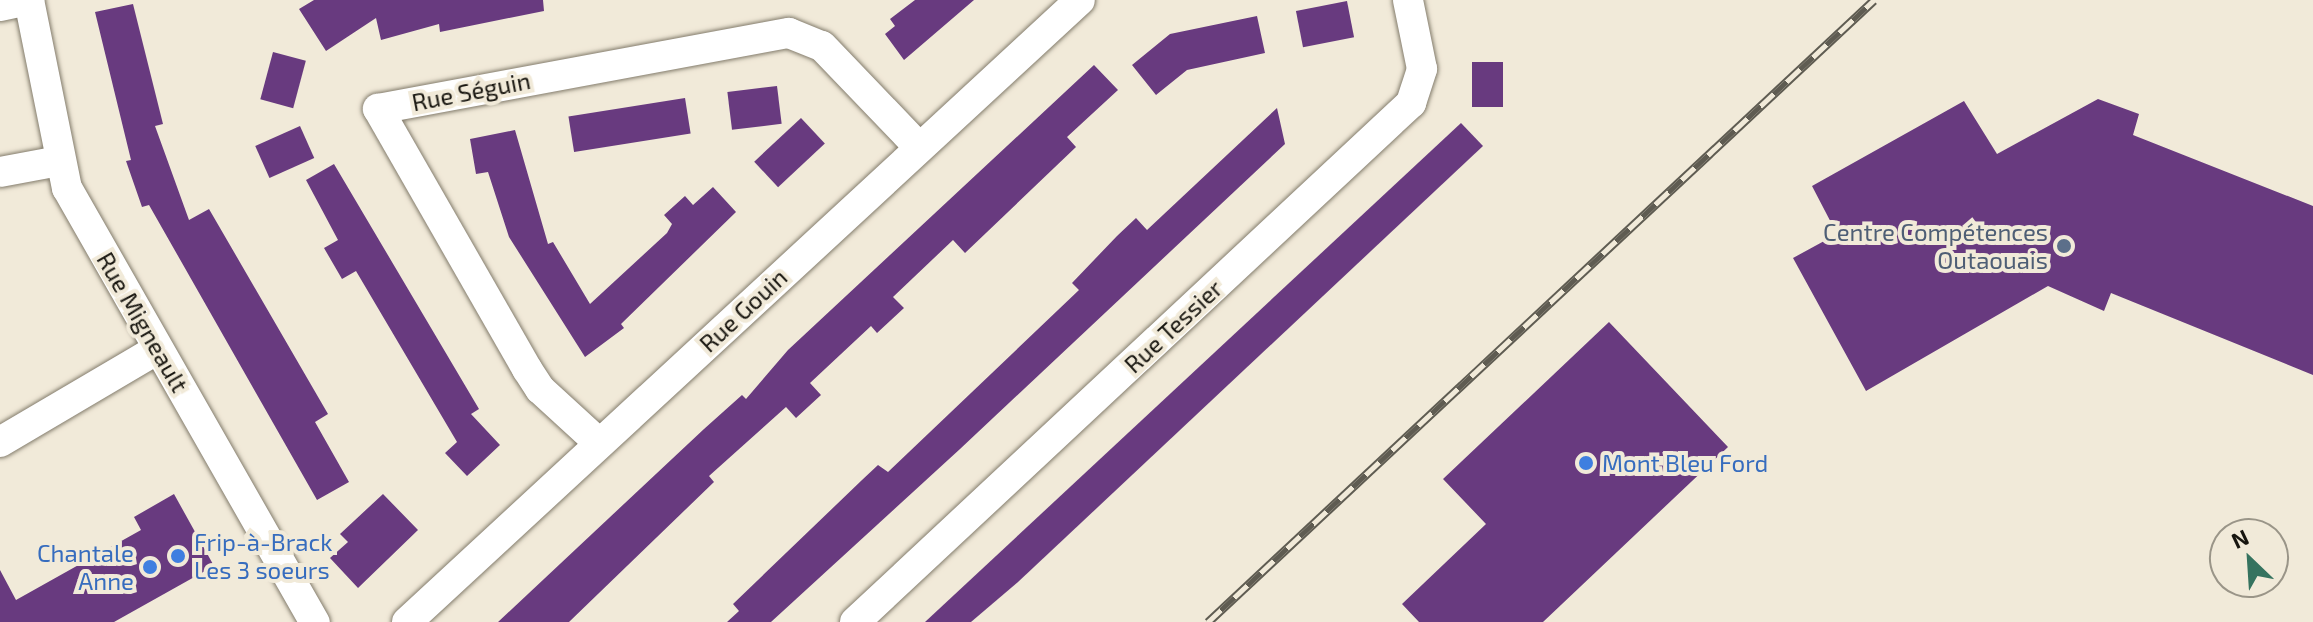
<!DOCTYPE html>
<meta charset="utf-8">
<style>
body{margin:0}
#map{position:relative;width:2313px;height:622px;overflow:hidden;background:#f1ead9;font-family:"Exo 2",sans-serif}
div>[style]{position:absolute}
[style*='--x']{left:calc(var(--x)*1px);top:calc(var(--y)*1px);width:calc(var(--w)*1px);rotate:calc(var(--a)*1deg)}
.building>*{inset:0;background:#683a7f;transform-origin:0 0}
.roads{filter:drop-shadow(0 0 2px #837c6c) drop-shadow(0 0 2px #837c6c)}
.minor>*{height:30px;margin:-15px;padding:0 15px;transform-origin:15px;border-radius:15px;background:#fff}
.rail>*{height:9px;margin-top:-4.5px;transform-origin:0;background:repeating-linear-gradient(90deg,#f1ead9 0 18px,#5f5c52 0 36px);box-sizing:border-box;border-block:2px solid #5f5c52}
.dots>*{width:22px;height:22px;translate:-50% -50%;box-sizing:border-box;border:4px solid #f1ead9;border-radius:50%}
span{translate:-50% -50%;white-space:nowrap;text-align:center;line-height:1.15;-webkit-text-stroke:8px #f1ead9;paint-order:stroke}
.street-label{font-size:24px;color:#17150f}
.service-label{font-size:24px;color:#4e5e75}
.right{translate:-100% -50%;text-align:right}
.shop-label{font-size:24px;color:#366cbe}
.left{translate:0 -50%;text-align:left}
.north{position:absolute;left:2209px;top:518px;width:80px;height:80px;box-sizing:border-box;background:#f1ead9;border:2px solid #9a9588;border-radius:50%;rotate:335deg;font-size:22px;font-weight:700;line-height:32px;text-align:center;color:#17150f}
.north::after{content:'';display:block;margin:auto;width:28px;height:36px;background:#35735f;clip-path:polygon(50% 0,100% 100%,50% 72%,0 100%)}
</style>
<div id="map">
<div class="building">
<div style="clip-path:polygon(314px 0,543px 0,544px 11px,440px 32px,439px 24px,381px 40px,376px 18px,326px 51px,299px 9px)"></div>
<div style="clip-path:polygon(915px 0,974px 0,904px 60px,885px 34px,895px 26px,890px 19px)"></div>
<div style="left:1347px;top:1px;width:37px;height:52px;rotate:79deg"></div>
<div style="clip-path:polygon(133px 4px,163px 124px,155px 126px,189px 220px,209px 209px,328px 414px,315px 422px,349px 482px,317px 500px,149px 205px,142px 207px,126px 161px,131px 160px,95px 12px)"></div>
<div style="clip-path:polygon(1257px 16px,1265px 53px,1187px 70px,1156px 95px,1132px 65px,1170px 34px)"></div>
<div style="left:273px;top:52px;width:34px;height:49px;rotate:15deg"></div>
<div style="left:1472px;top:62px;width:31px;height:45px"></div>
<div style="clip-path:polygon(1094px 65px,1118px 90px,1067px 137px,1076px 147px,965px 253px,953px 240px,893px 297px,904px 308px,877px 333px,871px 326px,810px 383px,821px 395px,796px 418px,786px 407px,709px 476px,714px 482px,569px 622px,498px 622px,704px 429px,742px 395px,746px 399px,788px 350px)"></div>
<div style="left:777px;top:86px;width:38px;height:50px;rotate:83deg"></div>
<div style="left:685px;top:98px;width:36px;height:118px;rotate:81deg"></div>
<div style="clip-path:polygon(2098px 99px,2139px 114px,2133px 135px,2313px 206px,2313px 375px,2111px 293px,2104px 311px,2048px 286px,1866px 391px,1793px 258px,1837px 234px,1812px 186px,1964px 101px,1997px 154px)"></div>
<div style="clip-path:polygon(1277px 108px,1285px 144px,960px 449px,771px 622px,727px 622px,739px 611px,733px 604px,862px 480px,878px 465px,888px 472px,1079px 290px,1072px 283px,1117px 236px,1136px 218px,1147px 230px)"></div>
<div style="left:801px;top:118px;width:35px;height:64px;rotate:47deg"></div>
<div style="clip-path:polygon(1461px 123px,1483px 146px,1018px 582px,971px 622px,925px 622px)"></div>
<div style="left:300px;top:126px;width:35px;height:49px;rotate:66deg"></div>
<div style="clip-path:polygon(515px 130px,548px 244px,553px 242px,590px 304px,667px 233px,672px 224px,664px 215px,685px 196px,693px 205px,713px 187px,736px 212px,621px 324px,624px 328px,585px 357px,509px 237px,488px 172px,476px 174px,470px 139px)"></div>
<div style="clip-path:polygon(334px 164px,479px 409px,471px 414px,500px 445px,467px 476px,445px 453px,457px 442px,356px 271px,342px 279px,324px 248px,338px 240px,306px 180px)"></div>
<div style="clip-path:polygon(1609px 322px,1728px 447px,1543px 622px,1419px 622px,1402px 604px,1486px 524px,1443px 479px)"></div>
<div style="clip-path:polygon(174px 494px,214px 566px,114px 622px,0 622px,0 570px,16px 600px,141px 530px,134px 517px)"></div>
<div style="clip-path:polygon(383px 494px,418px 530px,358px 588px,330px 558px,348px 542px,340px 534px)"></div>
</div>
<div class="roads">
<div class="minor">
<div style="--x:29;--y:0;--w:192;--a:78.6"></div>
<div style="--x:67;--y:188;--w:500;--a:60.3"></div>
<div style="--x:0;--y:6;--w:30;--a:-12"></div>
<div style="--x:0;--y:172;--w:60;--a:-10.6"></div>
<div style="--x:0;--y:442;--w:183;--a:-30.5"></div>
<div style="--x:599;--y:443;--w:80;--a:-137.5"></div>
<div style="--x:540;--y:389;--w:24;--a:-123"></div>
<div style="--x:527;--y:369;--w:300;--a:-119.8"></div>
<div style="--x:378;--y:109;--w:418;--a:-10.5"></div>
<div style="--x:789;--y:33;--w:35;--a:22"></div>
<div style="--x:822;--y:46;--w:140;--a:46.2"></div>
<div style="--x:407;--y:622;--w:916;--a:-42.74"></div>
<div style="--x:855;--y:622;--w:761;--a:-43.03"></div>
<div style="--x:1411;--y:103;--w:36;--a:-72"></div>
<div style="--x:1422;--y:69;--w:70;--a:-101.5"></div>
</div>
</div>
<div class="rail">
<div style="--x:1208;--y:622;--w:911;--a:-43.04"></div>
</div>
<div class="dots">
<div style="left:2064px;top:246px;background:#5c6f8a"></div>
<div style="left:1586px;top:463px;background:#3f7fe0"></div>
<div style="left:178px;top:556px;background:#3f7fe0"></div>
<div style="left:150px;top:567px;background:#3f7fe0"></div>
</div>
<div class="street-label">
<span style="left:471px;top:91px;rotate:-11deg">Rue Séguin</span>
<span style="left:743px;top:310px;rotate:-43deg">Rue Gouin</span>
<span style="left:143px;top:322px;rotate:60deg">Rue Migneault</span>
<span style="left:1173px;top:326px;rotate:-43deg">Rue Tessier</span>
</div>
<div class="service-label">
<span class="right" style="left:2048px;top:246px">Centre Compétences<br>Outaouais</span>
</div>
<div class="shop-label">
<span class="left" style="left:1602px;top:463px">Mont Bleu Ford</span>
<span class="left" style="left:194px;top:556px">Frip-à-Brack<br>Les 3 soeurs</span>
<span class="right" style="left:134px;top:567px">Chantale<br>Anne</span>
</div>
<div class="north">N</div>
</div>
